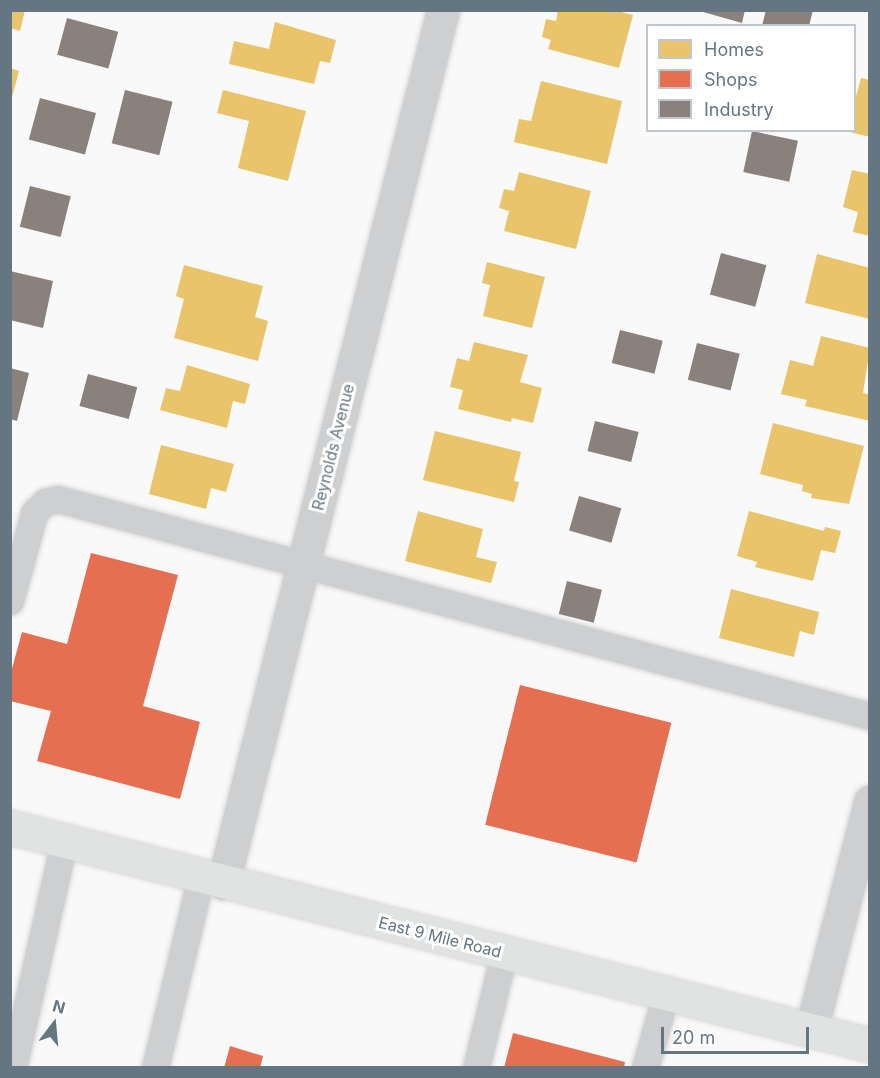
<!DOCTYPE html>
<style>
body{margin:0}
#map{position:relative;width:880px;height:1078px;overflow:hidden;background:#f9f9f9;font-family:Inter,sans-serif}
div>[style]{position:absolute}
[style*='--x']{left:calc(var(--x)*1px);top:calc(var(--y)*1px);width:calc(var(--w)*1px);rotate:calc(var(--a)*1deg)}
.homes>*{inset:0;background:#e9c46a}
.shops>*{inset:0;background:#e76f51;transform-origin:0 0}
.industry>*{inset:0;background:#8a817c;transform-origin:0 0}
.roads{filter:drop-shadow(0 0 2px #d5d6d7) drop-shadow(0 0 2px #d5d6d7)}
.service>*{height:27px;margin:-13.5px;padding:0 13.5px;transform-origin:13.5px;border-radius:13.5px;background:#cecfd0}
.minor>*{height:33px;margin:-16.5px;padding:0 16.5px;transform-origin:16.5px;border-radius:16.5px;background:#cecfd0}
.secondary>*{height:33px;margin:-16.5px;padding:0 16.5px;transform-origin:16.5px;border-radius:16.5px;background:#e1e2e2}
span{translate:-50% -50%;white-space:nowrap;text-align:center;line-height:1.15;-webkit-text-stroke:6px #fff;paint-order:stroke}
.street-label{font-size:16px;color:#657683}
.frame{position:absolute;inset:0;border:12px solid #657683;pointer-events:none}
.legend{position:absolute;left:646px;top:24px;width:210px;height:108px;box-sizing:border-box;background:#fff;border:2px solid #c1c8cd;margin:0;padding:8px 10px;list-style:none;font-size:18px;color:#657683}
.legend li{display:flex;align-items:center;gap:12px;height:30px}
.legend b{width:30px;border:2px solid #c1c8cd}
.north{position:absolute;left:24px;top:994px;width:60px;height:60px;-webkit-text-stroke:4px #fff;paint-order:stroke;rotate:16deg;font-size:16px;font-weight:700;line-height:24px;text-align:center;color:#657683}
.north::after{content:'';display:block;margin:auto;width:21px;height:27px;background:#657683;clip-path:polygon(50% 0,100% 100%,50% 72%,0 100%)}
.scale{position:absolute;left:661px;top:1027px;width:148px;height:27px;box-sizing:border-box;border:3px solid #657683;border-top:0;padding-left:8px;font-size:18px;line-height:21px;white-space:nowrap;color:#657683;-webkit-text-stroke:4px #fff;paint-order:stroke}
</style>
<div id="map">
<div class="homes">
<div style="clip-path:polygon(10px 10px,25px 10px,20px 31px,10px 28px)"></div>
<div style="clip-path:polygon(558px 10px,614px 10px,633px 15px,619px 68px,548px 49px,551px 40px,542px 37px,546px 19px,556px 21px)"></div>
<div style="clip-path:polygon(275px 22px,336px 40px,330px 63px,320px 61px,314px 84px,229px 64px,234px 41px,269px 49px)"></div>
<div style="clip-path:polygon(10px 68px,19px 71px,11px 101px,10px 101px)"></div>
<div style="clip-path:polygon(861px 78px,870px 80px,870px 137px,846px 131px,854px 130px,854px 104px)"></div>
<div style="clip-path:polygon(541px 81px,622px 101px,607px 164px,514px 142px,519px 119px,531px 121px)"></div>
<div style="clip-path:polygon(223px 90px,306px 111px,288px 181px,238px 168px,249px 121px,217px 113px)"></div>
<div style="clip-path:polygon(852px 170px,870px 174px,870px 236px,853px 232px,858px 212px,843px 207px)"></div>
<div style="clip-path:polygon(519px 172px,591px 191px,576px 249px,504px 231px,509px 211px,499px 208px,504px 189px,514px 191px)"></div>
<div style="clip-path:polygon(817px 254px,870px 268px,870px 319px,805px 303px)"></div>
<div style="clip-path:polygon(487px 262px,545px 277px,532px 328px,483px 316px,490px 285px,482px 283px)"></div>
<div style="clip-path:polygon(184px 265px,263px 286px,255px 317px,268px 321px,258px 361px,174px 338px,184px 299px,176px 296px)"></div>
<div style="clip-path:polygon(821px 336px,870px 348px,863px 393px,870px 395px,870px 421px,805px 406px,807px 400px,781px 394px,790px 360px,813px 366px)"></div>
<div style="clip-path:polygon(474px 342px,528px 355px,520px 382px,542px 388px,533px 423px,512px 418px,511px 422px,458px 409px,463px 390px,450px 387px,457px 358px,469px 361px)"></div>
<div style="clip-path:polygon(187px 365px,250px 384px,245px 404px,233px 401px,227px 428px,160px 410px,166px 388px,180px 391px)"></div>
<div style="clip-path:polygon(773px 423px,864px 446px,849px 504px,811px 498px,812px 494px,802px 491px,803px 485px,760px 474px)"></div>
<div style="clip-path:polygon(435px 431px,521px 452px,514px 481px,519px 482px,514px 502px,423px 480px)"></div>
<div style="clip-path:polygon(161px 445px,234px 464px,226px 492px,211px 488px,206px 509px,149px 494px)"></div>
<div style="clip-path:polygon(418px 511px,483px 529px,476px 557px,497px 562px,491px 583px,405px 561px)"></div>
<div style="clip-path:polygon(749px 511px,824px 531px,825px 527px,841px 531px,835px 553px,821px 550px,813px 581px,755px 567px,757px 562px,737px 556px)"></div>
<div style="clip-path:polygon(731px 589px,819px 612px,814px 635px,800px 631px,794px 657px,719px 638px)"></div>
</div>
<div class="shops">
<div style="clip-path:polygon(91px 553px,178px 575px,143px 706px,200px 722px,180px 799px,37px 761px,51px 711px,10px 701px,10px 676px,22px 632px,67px 644px)"></div>
<div style="left:520px;top:685px;width:156px;height:144px;rotate:14deg"></div>
<div style="clip-path:polygon(513px 1033px,625px 1062px,624px 1068px,504px 1068px)"></div>
<div style="clip-path:polygon(230px 1046px,263px 1056px,260px 1068px,224px 1068px)"></div>
</div>
<div class="industry">
<div style="clip-path:polygon(696px 10px,745px 10px,742px 23px)"></div>
<div style="clip-path:polygon(766px 10px,813px 10px,809px 26px,762px 26px)"></div>
<div style="left:67px;top:18px;width:53px;height:38px;rotate:15deg"></div>
<div style="left:125px;top:90px;width:49px;height:55px;rotate:14deg"></div>
<div style="left:40px;top:98px;width:58px;height:43px;rotate:15deg"></div>
<div style="left:752px;top:131px;width:47px;height:42px;rotate:12deg"></div>
<div style="left:30px;top:186px;width:42px;height:42px;rotate:14deg"></div>
<div style="left:721px;top:253px;width:47px;height:43px;rotate:15deg"></div>
<div style="clip-path:polygon(10px 271px,53px 281px,43px 328px,10px 320px)"></div>
<div style="left:620px;top:330px;width:44px;height:34px;rotate:14deg"></div>
<div style="left:697px;top:343px;width:44px;height:38px;rotate:14deg"></div>
<div style="clip-path:polygon(10px 368px,29px 373px,17px 421px,10px 419px)"></div>
<div style="left:88px;top:374px;width:51px;height:33px;rotate:15deg"></div>
<div style="left:595px;top:421px;width:45px;height:31px;rotate:14deg"></div>
<div style="left:579px;top:496px;width:44px;height:36px;rotate:16deg"></div>
<div style="left:567px;top:581px;width:36px;height:34px;rotate:14deg"></div>
</div>
<div class="roads">
<div class="service">
<div style="--x:10;--y:601;--w:91;--a:-74.7"></div>
<div style="--x:34;--y:513;--w:16;--a:-45"></div>
<div style="--x:45;--y:502;--w:13;--a:-13"></div>
<div style="--x:58;--y:499;--w:840;--a:14.96"></div>
<div style="--x:13;--y:1068;--w:233;--a:-77.3"></div>
<div style="--x:155;--y:1068;--w:196;--a:-76.5"></div>
<div style="--x:476;--y:1068;--w:118;--a:-76.3"></div>
<div style="--x:645;--y:1068;--w:77;--a:-74.2"></div>
</div>
<div class="minor">
<div style="--x:223;--y:883;--w:900;--a:-75.86"></div>
<div style="--x:811;--y:1030;--w:236;--a:-75.5"></div>
</div>
<div class="secondary">
<div style="--x:10;--y:827;--w:887;--a:14.22"></div>
</div>
</div>
<div class="street-label">
<span style="left:333px;top:447px;rotate:-76deg">Reynolds Avenue</span>
<span style="left:440px;top:937px;rotate:14deg">East 9 Mile Road</span>
</div>
<div class="frame"></div>
<ul class="legend">
<li><b style="height:16px;background:#e9c46a"></b>Homes</li>
<li><b style="height:16px;background:#e76f51"></b>Shops</li>
<li><b style="height:16px;background:#8a817c"></b>Industry</li>
</ul>
<div class="north">N</div>
<div class="scale">20 m</div>
</div>
